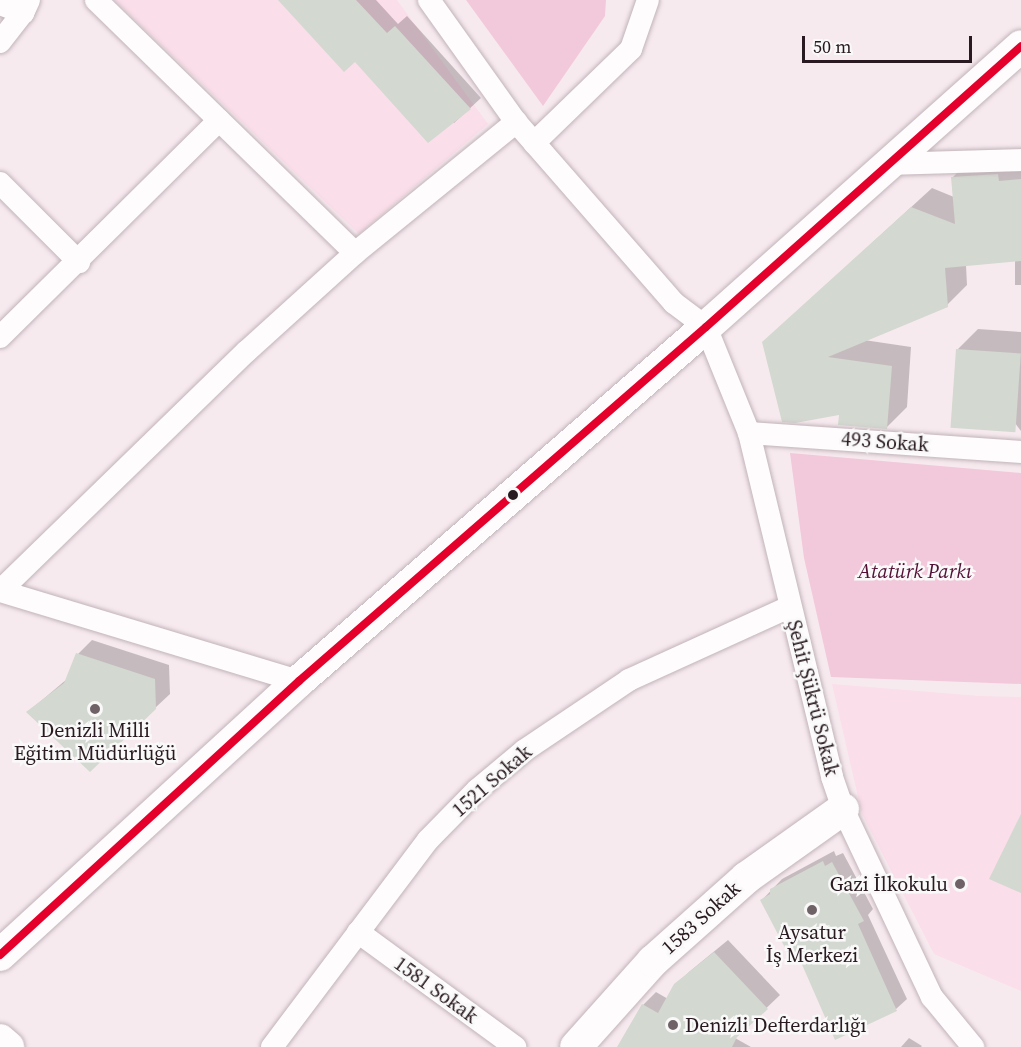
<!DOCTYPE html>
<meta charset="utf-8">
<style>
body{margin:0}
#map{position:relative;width:1021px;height:1047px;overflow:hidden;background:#f7eaef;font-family:"Source Serif 4",serif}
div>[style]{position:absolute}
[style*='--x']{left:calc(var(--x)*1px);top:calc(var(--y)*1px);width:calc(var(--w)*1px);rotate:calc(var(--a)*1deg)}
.built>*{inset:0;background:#fadee9}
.green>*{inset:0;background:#f2c9da}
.shadow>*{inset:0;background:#0003}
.building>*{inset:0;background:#d3d8d0;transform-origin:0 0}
.roads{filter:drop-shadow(0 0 2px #c1b4b9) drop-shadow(0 0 2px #c1b4b9)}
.street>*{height:22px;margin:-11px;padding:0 11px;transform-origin:11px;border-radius:11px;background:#fefcfd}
.secondary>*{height:32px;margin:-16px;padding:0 16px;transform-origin:16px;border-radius:16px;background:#fefcfd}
.bus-1>*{height:8px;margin:-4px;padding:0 4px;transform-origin:4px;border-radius:4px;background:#e4002b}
.dots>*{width:16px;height:16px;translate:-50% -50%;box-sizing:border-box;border:3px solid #f9f9f9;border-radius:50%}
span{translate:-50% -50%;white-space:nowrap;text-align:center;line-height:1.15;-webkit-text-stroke:5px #f9f9f9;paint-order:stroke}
.street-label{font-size:20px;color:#281a20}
.park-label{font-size:20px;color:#531034;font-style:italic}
.poi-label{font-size:20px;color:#281a20}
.right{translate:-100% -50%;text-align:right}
.left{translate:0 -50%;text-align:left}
.scale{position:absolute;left:802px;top:36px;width:170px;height:27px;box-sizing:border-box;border:3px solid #281a20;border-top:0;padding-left:8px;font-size:18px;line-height:21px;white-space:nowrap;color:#281a20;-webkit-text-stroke:4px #f9f9f9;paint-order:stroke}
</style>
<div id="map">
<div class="built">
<div style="clip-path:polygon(114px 0,397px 0,488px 124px,359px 234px)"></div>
<div style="clip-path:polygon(832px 684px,979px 696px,1021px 697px,1021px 991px,934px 954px,862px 814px)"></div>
</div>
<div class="green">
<div style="clip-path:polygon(466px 0,606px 0,605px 16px,543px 106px)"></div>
<div style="clip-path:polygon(790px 453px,1021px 473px,1021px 684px,831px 677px,804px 558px)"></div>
</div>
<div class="shadow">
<div style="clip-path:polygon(280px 0,376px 0,398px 24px,407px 16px,481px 98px,454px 123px,355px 60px)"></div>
<div style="clip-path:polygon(972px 158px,1021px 162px,1021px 285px,1015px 285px,1015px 260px,966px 265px,967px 285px,947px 305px,864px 340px,911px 347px,907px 407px,887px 427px,840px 413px,764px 342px,932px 188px,954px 197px,952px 178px)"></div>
<div style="clip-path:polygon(978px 329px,1021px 332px,1021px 431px,958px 349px)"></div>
<div style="clip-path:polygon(92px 640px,169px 665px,170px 694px,155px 708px,28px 712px,67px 679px,78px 654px)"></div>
<div style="clip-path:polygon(834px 851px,836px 856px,843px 853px,873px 909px,868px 915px,907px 999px,896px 1009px,835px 1038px,800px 957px,762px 900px,782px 879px)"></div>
<div style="clip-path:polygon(728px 940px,780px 995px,735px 1038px,751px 1047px,618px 1047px,643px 1005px,656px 992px,668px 999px,676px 985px,689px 972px)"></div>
<div style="clip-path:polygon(909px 1038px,922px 1046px,921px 1047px,901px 1047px)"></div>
</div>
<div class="building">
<div style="clip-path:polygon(278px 0,356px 0,387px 33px,395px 26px,471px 109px,428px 143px,355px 62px,344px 72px)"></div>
<div style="clip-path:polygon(998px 174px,999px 181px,1021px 179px,1021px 261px,945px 268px,948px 307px,828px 357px,892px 366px,887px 429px,838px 425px,839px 415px,795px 423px,782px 422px,762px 342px,911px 207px,955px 224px,951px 177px)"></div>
<div style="left:956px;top:349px;width:65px;height:79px;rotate:4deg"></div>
<div style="clip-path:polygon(76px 653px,155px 679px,156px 709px,90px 772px,26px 712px,64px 683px)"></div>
<div style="clip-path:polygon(1021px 814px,1021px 893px,989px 879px)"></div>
<div style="clip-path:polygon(823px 861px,825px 866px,832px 862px,864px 921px,858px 924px,897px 1011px,835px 1040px,800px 960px,793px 963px,760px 900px,770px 894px,770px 889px)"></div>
<div style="clip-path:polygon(714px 952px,768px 1009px,737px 1037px,732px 1047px,617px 1047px,642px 1004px,658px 1013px,674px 984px)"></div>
</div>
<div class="roads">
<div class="street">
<div style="--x:96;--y:0;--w:362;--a:44.3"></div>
<div style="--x:429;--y:0;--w:150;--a:54.5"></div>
<div style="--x:516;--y:122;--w:240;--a:48.9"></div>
<div style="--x:674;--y:303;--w:40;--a:37"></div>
<div style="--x:706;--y:327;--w:114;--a:67.9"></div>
<div style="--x:749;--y:433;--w:354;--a:76.4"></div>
<div style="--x:832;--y:777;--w:34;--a:71"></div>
<div style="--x:843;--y:809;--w:208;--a:64.7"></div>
<div style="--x:932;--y:997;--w:65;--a:50.6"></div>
<div style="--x:0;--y:4;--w:25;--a:21"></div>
<div style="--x:0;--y:42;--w:37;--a:-52"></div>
<div style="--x:23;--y:13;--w:14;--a:-65"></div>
<div style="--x:534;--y:143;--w:135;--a:-44.1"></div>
<div style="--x:631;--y:49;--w:52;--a:-70.9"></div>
<div style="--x:889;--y:164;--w:132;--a:-1.7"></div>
<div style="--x:0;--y:183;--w:112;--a:45"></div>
<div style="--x:0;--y:337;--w:308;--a:-44.7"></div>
<div style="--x:749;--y:433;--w:273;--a:4"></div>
<div style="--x:0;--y:591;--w:344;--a:-44.2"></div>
<div style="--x:247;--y:351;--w:146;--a:-42.2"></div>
<div style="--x:355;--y:253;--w:208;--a:-39.1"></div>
<div style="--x:0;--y:591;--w:312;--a:16.8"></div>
<div style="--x:358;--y:932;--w:195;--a:36.2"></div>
<div style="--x:272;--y:1047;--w:259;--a:-53"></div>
<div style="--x:428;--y:840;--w:70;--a:-45.6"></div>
<div style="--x:477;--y:790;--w:62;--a:-39.8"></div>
<div style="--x:525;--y:750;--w:125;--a:-33.9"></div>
<div style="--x:629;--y:680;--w:176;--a:-24.5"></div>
</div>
<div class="secondary">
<div style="--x:0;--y:955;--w:406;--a:-42.5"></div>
<div style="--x:299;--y:681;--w:539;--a:-41.02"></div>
<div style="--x:706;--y:327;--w:422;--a:-41.7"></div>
<div style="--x:0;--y:1040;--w:11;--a:41"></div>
<div style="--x:576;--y:1047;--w:115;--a:-48.2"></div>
<div style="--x:653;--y:961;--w:125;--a:-41.7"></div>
<div style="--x:746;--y:878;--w:119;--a:-35.4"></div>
</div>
</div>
<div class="bus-1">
<div style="--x:0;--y:955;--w:406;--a:-42.5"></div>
<div style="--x:299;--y:681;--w:539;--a:-41.02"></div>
<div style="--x:706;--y:327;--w:422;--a:-41.7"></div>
</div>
<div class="dots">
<div style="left:513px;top:495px;background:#281a20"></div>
<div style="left:95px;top:709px;background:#706368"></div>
<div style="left:960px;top:884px;background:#706368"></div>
<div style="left:812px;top:910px;background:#706368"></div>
<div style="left:673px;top:1025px;background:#706368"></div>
</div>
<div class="street-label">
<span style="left:885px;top:442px;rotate:4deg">493 Sokak</span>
<span style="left:813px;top:698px;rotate:76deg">Şehit Şükrü Sokak</span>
<span style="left:492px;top:781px;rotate:-41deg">1521 Sokak</span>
<span style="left:701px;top:918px;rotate:-42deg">1583 Sokak</span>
<span style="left:436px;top:990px;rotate:36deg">1581 Sokak</span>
</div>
<div class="park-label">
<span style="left:915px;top:571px">Atatürk Parkı</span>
</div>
<div class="poi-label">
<span style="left:95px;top:742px">Denizli Milli<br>Eğitim Müdürlüğü</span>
<span class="right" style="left:948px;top:884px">Gazi İlkokulu</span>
<span style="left:812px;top:944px">Aysatur<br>İş Merkezi</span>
<span class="left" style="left:685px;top:1025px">Denizli Defterdarlığı</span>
</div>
<div class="scale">50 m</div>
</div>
